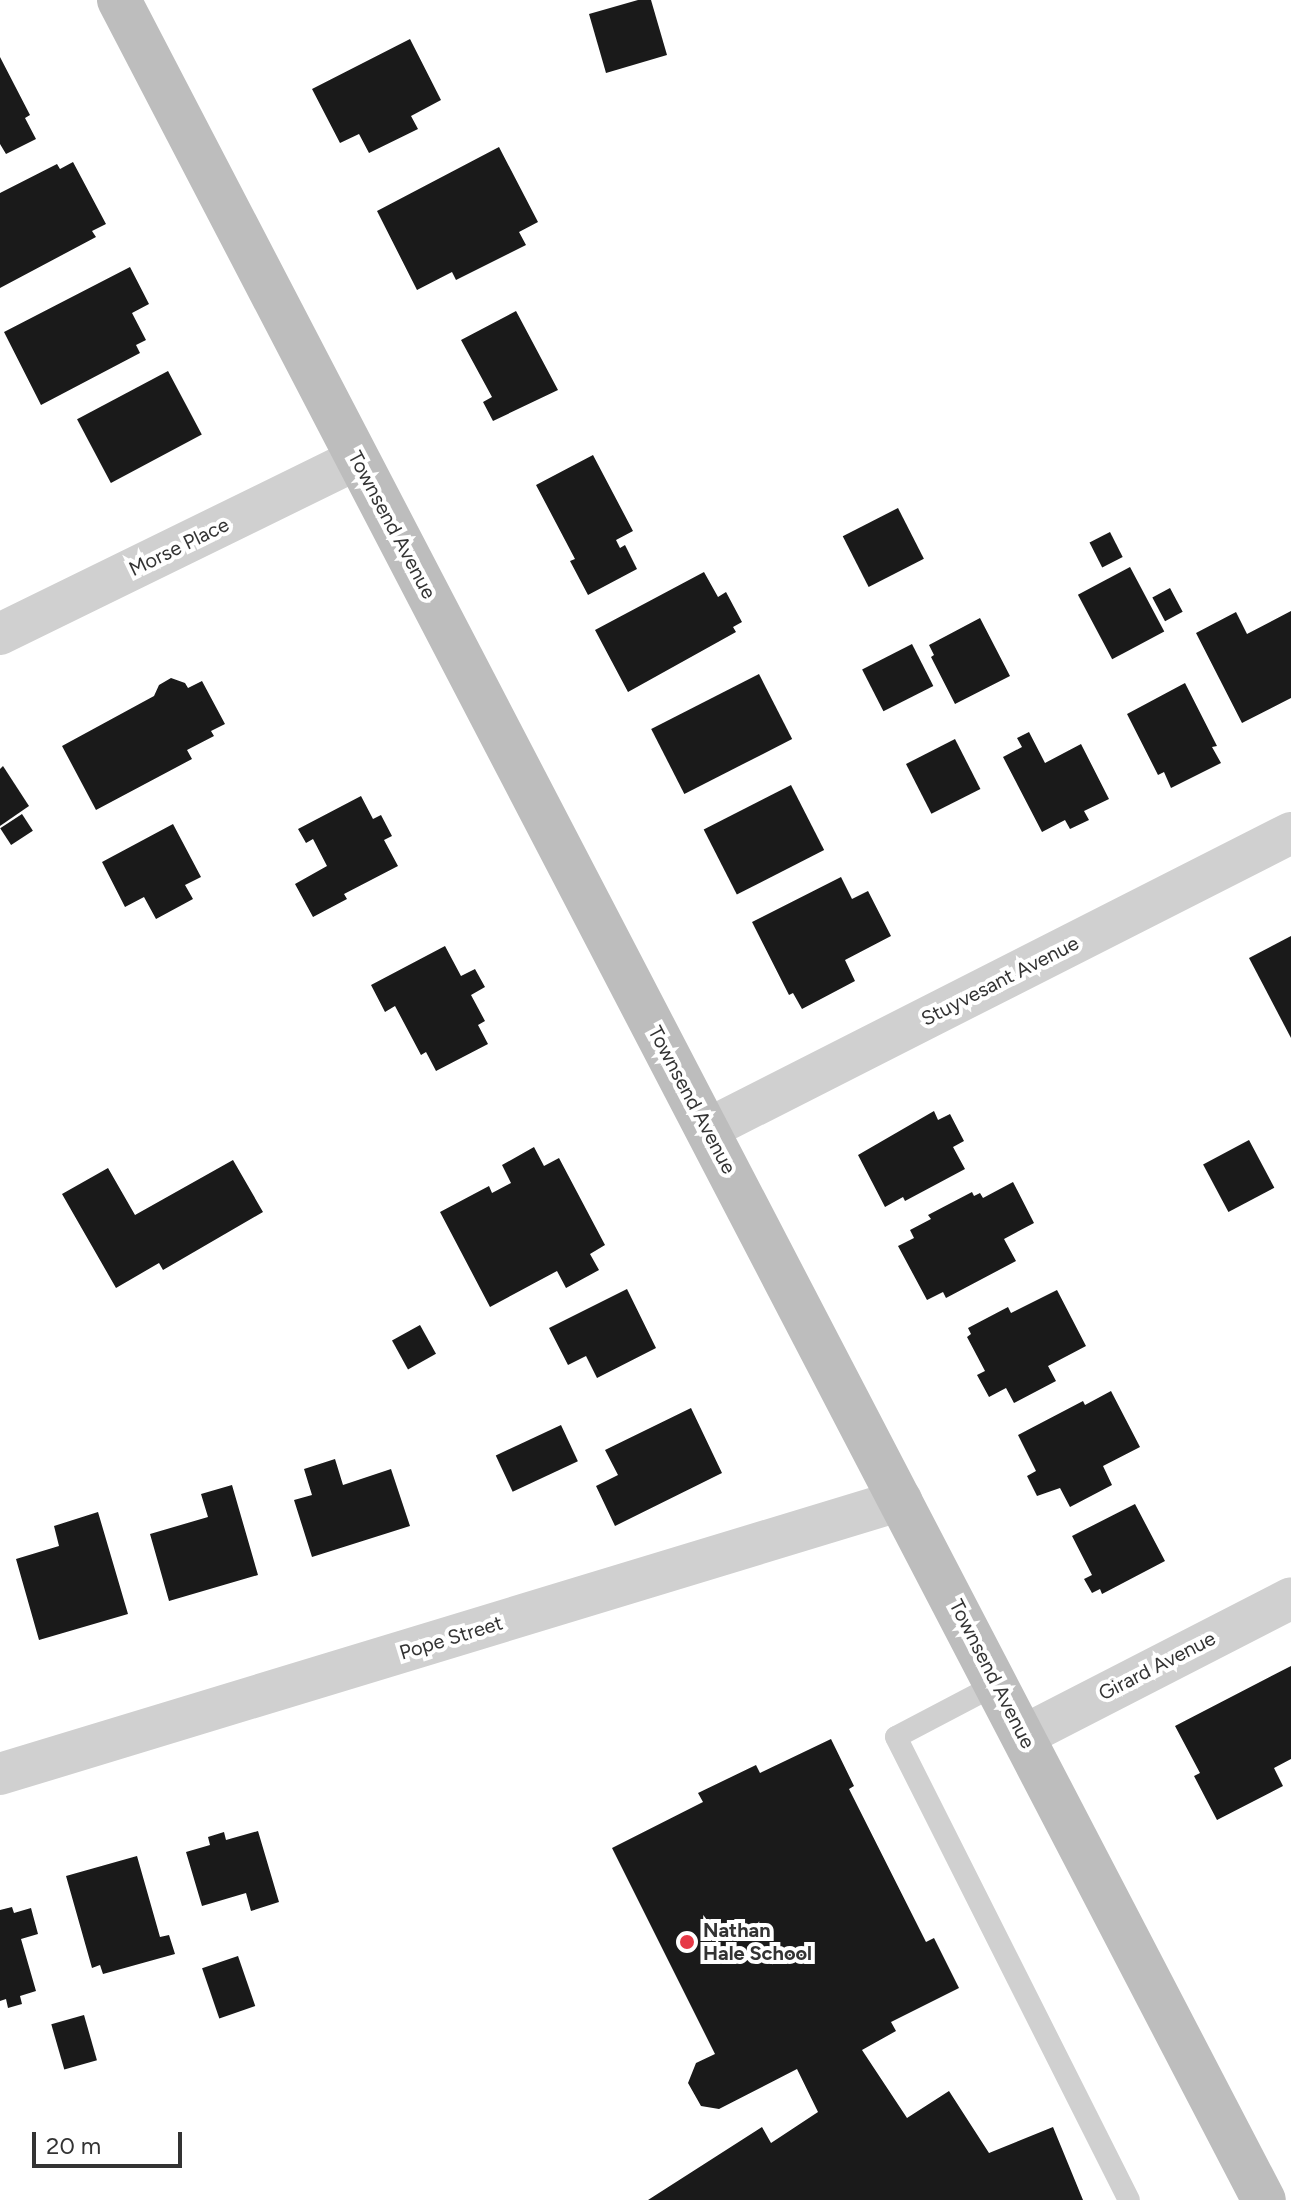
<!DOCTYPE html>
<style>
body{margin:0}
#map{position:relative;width:1291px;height:2200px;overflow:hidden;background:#fff;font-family:Figtree,sans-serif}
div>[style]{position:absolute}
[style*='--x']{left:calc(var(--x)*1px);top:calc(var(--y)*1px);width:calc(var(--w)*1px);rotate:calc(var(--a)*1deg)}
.building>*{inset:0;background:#1a1a1a;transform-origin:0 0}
.service>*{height:22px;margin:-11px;padding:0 11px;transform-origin:11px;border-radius:11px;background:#d0d0d0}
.minor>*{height:42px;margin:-21px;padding:0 21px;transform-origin:21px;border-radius:21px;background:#d0d0d0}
.secondary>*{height:44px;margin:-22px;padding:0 22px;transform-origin:22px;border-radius:22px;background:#bdbdbd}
.dots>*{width:22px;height:22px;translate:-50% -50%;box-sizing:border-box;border:4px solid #fff;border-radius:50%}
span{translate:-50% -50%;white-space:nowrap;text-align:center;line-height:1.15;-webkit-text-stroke:8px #fff;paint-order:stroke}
.street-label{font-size:20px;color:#333}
.poi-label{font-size:20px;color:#333;font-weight:700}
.left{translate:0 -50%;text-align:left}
.scale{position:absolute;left:32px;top:2132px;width:150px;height:36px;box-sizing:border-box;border:4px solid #333;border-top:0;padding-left:10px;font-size:24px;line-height:28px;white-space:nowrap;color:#333;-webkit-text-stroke:6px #fff;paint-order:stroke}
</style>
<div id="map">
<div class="building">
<div style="clip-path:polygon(638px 0,651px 0,667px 55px,606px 73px,589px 14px)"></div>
<div style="clip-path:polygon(410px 39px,441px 100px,411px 116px,418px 129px,369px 153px,359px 134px,340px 143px,312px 89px)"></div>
<div style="clip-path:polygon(0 57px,30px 115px,25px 118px,36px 139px,6px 154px,0 144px)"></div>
<div style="clip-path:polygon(499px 147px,538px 222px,519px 232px,526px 245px,456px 280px,452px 272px,417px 290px,377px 211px)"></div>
<div style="clip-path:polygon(73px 162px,106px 224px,92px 231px,96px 237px,0 288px,0 193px,57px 164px,60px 169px)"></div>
<div style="clip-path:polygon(130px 267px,149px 304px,132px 313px,146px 340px,136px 345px,140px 353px,41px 405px,4px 332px)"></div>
<div style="clip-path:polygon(516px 311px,558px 390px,493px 421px,483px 402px,492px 397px,461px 340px)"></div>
<div style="left:168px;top:371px;width:72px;height:103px;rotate:62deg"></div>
<div style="clip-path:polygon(593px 455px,633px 531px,616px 540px,620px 548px,625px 545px,637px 569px,588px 595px,570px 561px,575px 559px,536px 485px)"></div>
<div style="left:898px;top:508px;width:57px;height:62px;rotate:63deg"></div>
<div style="left:1110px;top:532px;width:28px;height:23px;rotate:63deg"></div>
<div style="left:1130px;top:567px;width:73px;height:59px;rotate:62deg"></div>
<div style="clip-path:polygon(704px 572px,718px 597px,726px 592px,742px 622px,733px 627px,736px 632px,628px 692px,595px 630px)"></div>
<div style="left:1170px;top:588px;width:27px;height:20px;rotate:62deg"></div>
<div style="clip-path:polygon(1291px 611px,1291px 698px,1242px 723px,1196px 633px,1236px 612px,1247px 634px)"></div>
<div style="clip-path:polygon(980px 618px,1010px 676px,955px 704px,931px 657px,934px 655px,929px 645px)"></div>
<div style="left:912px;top:644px;width:47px;height:56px;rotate:63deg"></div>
<div style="left:759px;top:674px;width:73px;height:121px;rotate:63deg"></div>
<div style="clip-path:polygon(171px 678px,185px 683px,188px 688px,202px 681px,225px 724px,211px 731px,214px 736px,187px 750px,192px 759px,96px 810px,62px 746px,154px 696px,159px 685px)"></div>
<div style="clip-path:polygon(1185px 683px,1217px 746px,1212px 747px,1221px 763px,1171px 788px,1164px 772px,1158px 775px,1127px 714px)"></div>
<div style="clip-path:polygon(1029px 732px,1045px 763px,1081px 744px,1109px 799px,1084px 811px,1089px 820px,1070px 829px,1065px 820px,1042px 832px,1003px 757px,1022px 747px,1017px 738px)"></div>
<div style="left:955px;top:739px;width:56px;height:55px;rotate:63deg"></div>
<div style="clip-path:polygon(3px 766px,29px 806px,0 826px,0 769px)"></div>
<div style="left:791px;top:785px;width:73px;height:98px;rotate:63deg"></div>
<div style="clip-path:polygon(361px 796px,373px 819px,381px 815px,392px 836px,384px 840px,398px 866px,344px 894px,347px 899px,313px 917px,295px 884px,327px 866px,313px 839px,306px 843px,298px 829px)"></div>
<div style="left:22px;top:814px;width:20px;height:26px;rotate:57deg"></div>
<div style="clip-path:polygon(173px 824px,201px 877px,185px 885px,193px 899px,156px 919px,144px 897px,125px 907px,102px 862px)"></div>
<div style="clip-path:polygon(841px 877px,852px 899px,868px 891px,891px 936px,845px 960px,855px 981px,802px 1009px,793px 993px,789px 995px,752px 922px)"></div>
<div style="clip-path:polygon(1291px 936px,1291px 1038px,1249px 958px)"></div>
<div style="clip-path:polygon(445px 946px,461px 976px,475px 969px,485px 987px,471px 995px,485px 1021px,478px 1025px,488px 1044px,436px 1071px,426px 1052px,421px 1055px,395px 1006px,385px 1012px,371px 985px)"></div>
<div style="clip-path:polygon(934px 1111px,938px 1120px,950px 1114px,964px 1141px,953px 1147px,965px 1169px,905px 1201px,903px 1197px,885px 1207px,858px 1155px)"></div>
<div style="left:1249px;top:1140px;width:54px;height:52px;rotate:62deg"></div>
<div style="clip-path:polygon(534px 1147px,544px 1166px,559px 1158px,605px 1245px,590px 1254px,599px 1270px,566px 1288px,557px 1271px,490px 1307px,440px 1212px,489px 1186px,492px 1193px,511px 1183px,502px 1165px)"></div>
<div style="clip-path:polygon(233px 1160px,263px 1212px,163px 1270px,159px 1263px,116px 1288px,62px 1194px,108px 1168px,135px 1215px)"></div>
<div style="clip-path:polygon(1013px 1182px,1034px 1223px,1004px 1239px,1016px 1261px,946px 1298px,943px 1292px,927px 1300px,898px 1246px,914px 1238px,910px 1230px,931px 1219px,928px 1215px,972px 1192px,974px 1196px,980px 1193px,983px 1198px)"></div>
<div style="clip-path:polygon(627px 1289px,656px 1348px,597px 1378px,586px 1356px,568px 1365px,549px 1328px)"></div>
<div style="clip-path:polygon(1057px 1290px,1086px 1346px,1048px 1366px,1056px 1381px,1014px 1403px,1006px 1388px,989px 1397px,977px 1375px,985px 1371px,967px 1337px,971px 1334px,968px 1328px,1008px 1307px,1011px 1313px)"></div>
<div style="left:420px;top:1325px;width:33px;height:32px;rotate:61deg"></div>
<div style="clip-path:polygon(1111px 1391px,1140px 1447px,1103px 1466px,1112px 1485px,1070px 1507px,1060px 1488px,1037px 1496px,1027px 1476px,1036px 1471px,1018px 1435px,1083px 1401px,1085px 1405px)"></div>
<div style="clip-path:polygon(691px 1408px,722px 1473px,615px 1526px,596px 1486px,618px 1475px,605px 1450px)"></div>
<div style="left:561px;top:1425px;width:40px;height:72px;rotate:65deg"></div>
<div style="clip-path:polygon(335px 1459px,343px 1485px,391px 1469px,410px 1526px,312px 1557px,294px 1500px,312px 1495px,304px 1469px)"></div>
<div style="clip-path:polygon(232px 1485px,258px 1575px,169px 1601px,150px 1534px,208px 1517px,201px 1494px)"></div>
<div style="clip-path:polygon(1135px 1504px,1165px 1561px,1102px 1594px,1100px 1589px,1092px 1593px,1084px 1579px,1092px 1575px,1072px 1536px)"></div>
<div style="clip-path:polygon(98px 1512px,128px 1614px,39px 1640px,16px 1559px,59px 1546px,54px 1526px)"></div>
<div style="clip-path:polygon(1291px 1666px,1291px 1759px,1274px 1768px,1283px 1786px,1217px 1820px,1194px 1776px,1200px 1773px,1175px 1726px)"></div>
<div style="clip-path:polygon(831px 1739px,854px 1786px,849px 1789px,926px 1942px,934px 1938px,959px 1988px,891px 2022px,896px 2031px,862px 2050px,907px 2118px,949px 2091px,989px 2153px,1053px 2127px,1083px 2200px,648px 2200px,762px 2127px,771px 2143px,818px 2112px,797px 2069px,719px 2109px,701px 2106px,688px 2083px,696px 2063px,715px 2054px,612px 1848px,703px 1802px,698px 1793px,756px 1765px,760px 1773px)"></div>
<div style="clip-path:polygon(258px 1831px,279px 1902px,251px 1911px,246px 1893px,202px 1906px,186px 1852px,210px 1845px,208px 1837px,224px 1832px,226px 1840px)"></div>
<div style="clip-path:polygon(137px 1856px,160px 1937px,169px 1935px,175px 1954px,103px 1974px,100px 1965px,92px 1968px,66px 1876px)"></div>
<div style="clip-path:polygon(12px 1907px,14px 1913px,31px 1908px,38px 1934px,21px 1939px,36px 1991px,20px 1996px,22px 2004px,8px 2008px,6px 1999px,0 2001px,0 1910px)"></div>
<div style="left:238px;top:1956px;width:53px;height:38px;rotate:71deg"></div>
<div style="left:84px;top:2015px;width:47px;height:34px;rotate:74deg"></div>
</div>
<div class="service">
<div style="--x:997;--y:1684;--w:114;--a:152.3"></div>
<div style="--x:896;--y:1737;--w:518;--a:63.29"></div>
</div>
<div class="minor">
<div style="--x:0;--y:634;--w:398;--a:-26.1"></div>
<div style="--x:708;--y:1129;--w:654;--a:-26.92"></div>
<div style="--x:1023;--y:1736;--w:301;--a:-27.2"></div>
<div style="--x:0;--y:1774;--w:942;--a:-16.91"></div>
</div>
<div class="secondary">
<div style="--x:119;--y:0;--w:2480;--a:62.51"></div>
</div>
<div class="dots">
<div style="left:687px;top:1942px;background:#e63946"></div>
</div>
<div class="street-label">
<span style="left:392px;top:525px;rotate:62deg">Townsend Avenue</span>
<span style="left:179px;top:547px;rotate:-26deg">Morse Place</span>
<span style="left:1000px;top:981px;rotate:-27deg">Stuyvesant Avenue</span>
<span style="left:692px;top:1100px;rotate:62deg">Townsend Avenue</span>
<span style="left:451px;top:1638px;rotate:-17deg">Pope Street</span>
<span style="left:1157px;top:1666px;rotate:-27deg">Girard Avenue</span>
<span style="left:992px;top:1674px;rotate:63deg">Townsend Avenue</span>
</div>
<div class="poi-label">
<span class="left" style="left:703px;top:1942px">Nathan<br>Hale School</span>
</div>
<div class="scale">20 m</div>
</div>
